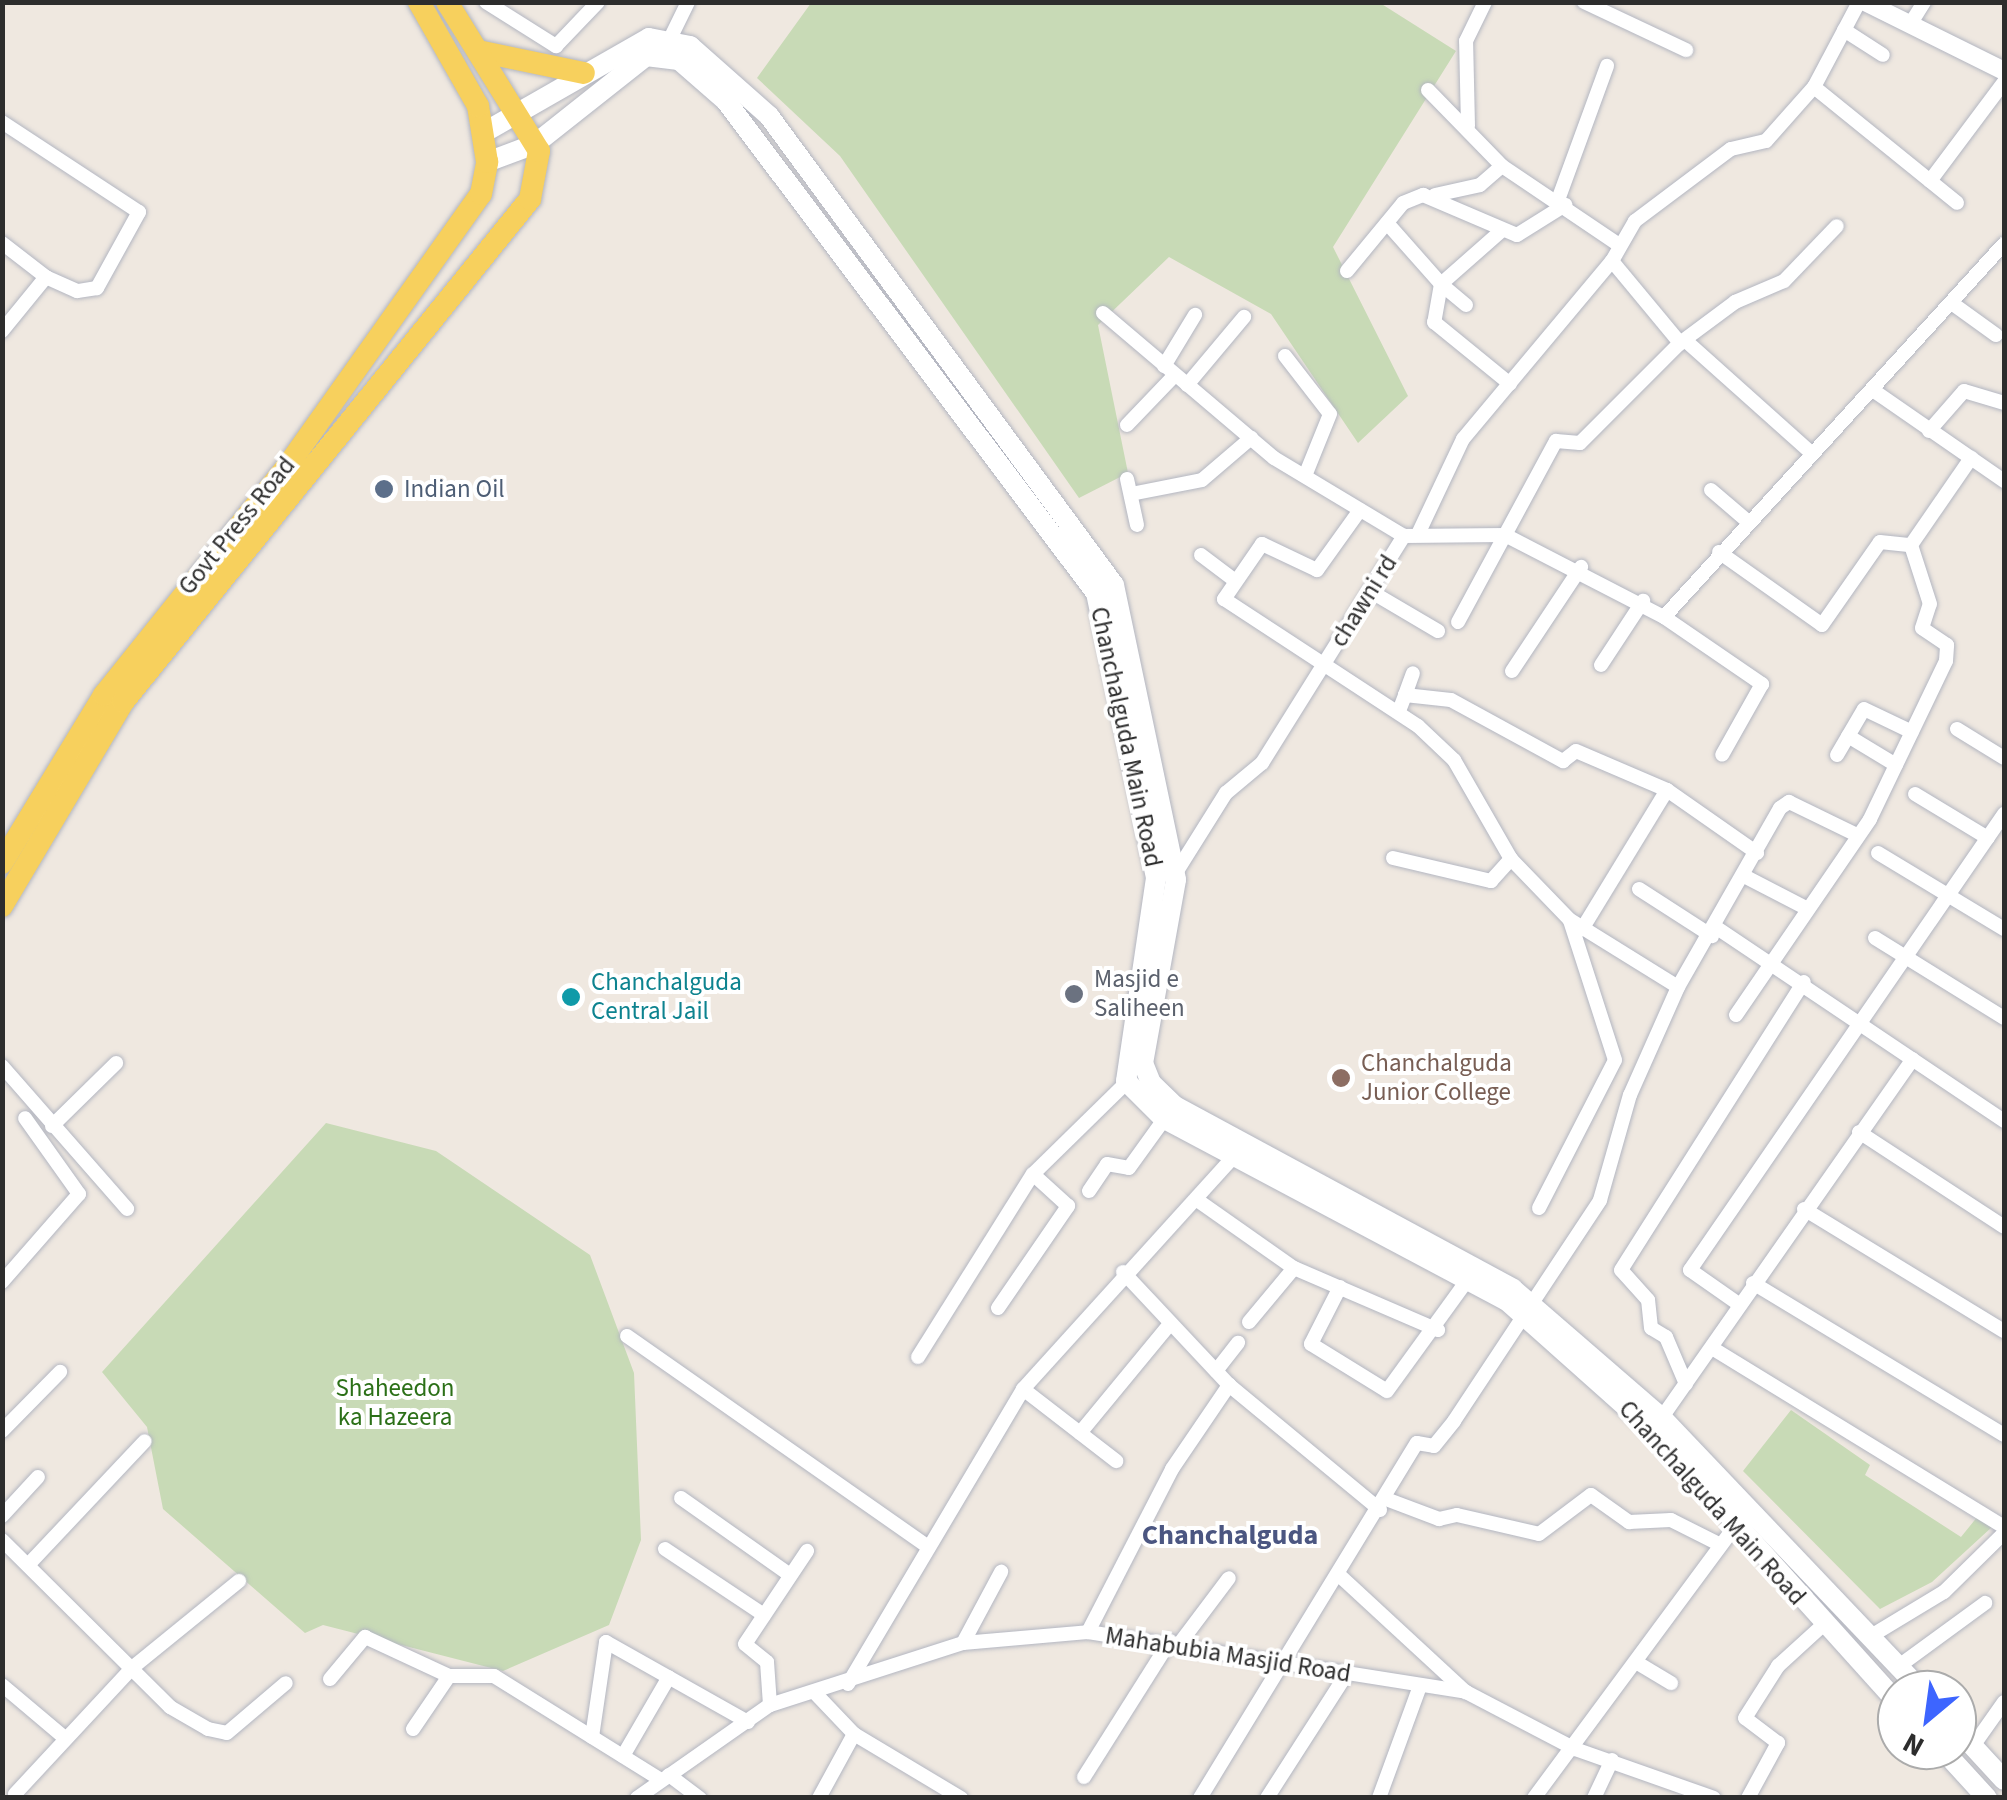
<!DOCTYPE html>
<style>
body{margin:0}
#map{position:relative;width:2007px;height:1800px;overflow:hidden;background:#efe8e0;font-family:"Source Sans 3",sans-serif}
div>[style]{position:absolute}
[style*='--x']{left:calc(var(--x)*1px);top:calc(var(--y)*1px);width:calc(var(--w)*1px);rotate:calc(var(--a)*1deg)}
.cemetery>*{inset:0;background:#c8dab6}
.roads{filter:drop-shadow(0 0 2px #b3b6c1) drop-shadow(0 0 2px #b3b6c1)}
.minor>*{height:14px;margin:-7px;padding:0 7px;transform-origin:7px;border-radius:7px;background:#fff}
.tertiary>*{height:18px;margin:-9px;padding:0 9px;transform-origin:9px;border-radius:9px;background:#fff}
.secondary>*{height:20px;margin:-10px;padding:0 10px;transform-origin:10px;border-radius:10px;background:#fff}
.primary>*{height:22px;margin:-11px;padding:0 11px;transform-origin:11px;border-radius:11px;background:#f7d05d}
.dots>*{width:28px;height:28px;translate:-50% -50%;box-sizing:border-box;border:5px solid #fff;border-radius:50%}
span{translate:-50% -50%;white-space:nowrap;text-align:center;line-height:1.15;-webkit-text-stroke:8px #fff;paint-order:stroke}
.service-label{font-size:25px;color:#4e5e75}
.left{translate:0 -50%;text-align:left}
.street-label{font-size:25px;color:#2d2d2d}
.worship-label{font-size:25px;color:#5b616d}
.culture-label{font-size:25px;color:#0d838f}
.education-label{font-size:25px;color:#785e54}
.park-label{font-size:25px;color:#2c7018}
.neighbourhood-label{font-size:28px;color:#4b5681;font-weight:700}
.frame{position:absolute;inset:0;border:5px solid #2d2d2d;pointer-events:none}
.north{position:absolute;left:1877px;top:1670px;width:100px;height:100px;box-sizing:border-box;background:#fff;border:2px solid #ababab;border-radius:50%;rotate:209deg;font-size:28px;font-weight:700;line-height:40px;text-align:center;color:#2d2d2d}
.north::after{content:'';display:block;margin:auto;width:35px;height:45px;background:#3d65ff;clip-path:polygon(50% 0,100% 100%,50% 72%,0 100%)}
</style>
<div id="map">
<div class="cemetery">
<div style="clip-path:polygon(811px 3px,1380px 3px,1456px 51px,1333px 247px,1408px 396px,1358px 443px,1271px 314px,1169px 257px,1098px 325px,1128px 473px,1079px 498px,840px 156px,757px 78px)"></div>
<div style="clip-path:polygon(326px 1123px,436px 1151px,590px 1255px,634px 1373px,641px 1540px,609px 1625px,503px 1671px,323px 1625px,305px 1633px,163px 1509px,147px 1427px,102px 1372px)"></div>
<div style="clip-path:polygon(1791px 1410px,1870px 1465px,1865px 1475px,1961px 1537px,1978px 1516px,1992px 1527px,1932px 1582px,1880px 1609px,1743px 1471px)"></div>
</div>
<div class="roads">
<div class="minor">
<div style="--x:486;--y:2;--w:83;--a:32.2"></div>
<div style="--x:556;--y:46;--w:61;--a:-46.3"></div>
<div style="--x:1584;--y:2;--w:113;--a:25.2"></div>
<div style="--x:1911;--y:23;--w:25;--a:-58"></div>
<div style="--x:1844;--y:30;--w:46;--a:32.7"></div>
<div style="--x:665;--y:49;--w:52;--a:-63.9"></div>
<div style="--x:1814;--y:87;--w:184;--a:39"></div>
<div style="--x:1428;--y:90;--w:106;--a:45.8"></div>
<div style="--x:1502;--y:166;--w:141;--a:34"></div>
<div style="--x:2;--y:122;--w:164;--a:33.3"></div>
<div style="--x:139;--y:212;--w:87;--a:118.9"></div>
<div style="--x:97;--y:288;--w:20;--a:171"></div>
<div style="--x:77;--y:291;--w:34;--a:-156"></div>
<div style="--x:1468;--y:126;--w:85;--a:-91.3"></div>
<div style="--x:1466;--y:41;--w:43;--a:-64"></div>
<div style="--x:1930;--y:181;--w:124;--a:-53.2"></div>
<div style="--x:1435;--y:195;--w:46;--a:-12.5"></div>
<div style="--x:1480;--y:185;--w:29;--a:-41"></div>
<div style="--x:1558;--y:200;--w:143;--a:-69.9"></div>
<div style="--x:1387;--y:223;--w:81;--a:48.5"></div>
<div style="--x:1441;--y:284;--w:39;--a:100"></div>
<div style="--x:1434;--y:322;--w:98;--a:39.2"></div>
<div style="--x:2;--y:243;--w:56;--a:37.7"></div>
<div style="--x:46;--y:277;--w:70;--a:129.2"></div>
<div style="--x:1612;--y:261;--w:107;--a:50.3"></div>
<div style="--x:1347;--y:271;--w:88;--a:-50.5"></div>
<div style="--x:1403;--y:203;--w:22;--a:-22"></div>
<div style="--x:1423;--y:195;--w:102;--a:23.1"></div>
<div style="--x:1517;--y:235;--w:57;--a:-32"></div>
<div style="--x:1953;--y:304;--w:53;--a:35.8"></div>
<div style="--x:1466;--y:305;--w:33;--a:-140"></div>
<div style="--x:1441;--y:284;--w:79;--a:-41.4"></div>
<div style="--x:1103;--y:313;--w:224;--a:40.3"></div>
<div style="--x:1274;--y:458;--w:152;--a:31"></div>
<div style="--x:1686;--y:341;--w:166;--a:41.8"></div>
<div style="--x:1285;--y:356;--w:73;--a:52.2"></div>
<div style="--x:1330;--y:414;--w:67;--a:112"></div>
<div style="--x:1164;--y:366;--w:60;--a:-58.7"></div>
<div style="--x:1187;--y:385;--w:89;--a:-50"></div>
<div style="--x:1877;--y:393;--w:155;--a:34.7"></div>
<div style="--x:1127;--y:425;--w:69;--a:-46.2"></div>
<div style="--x:1929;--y:431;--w:53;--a:-48.8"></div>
<div style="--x:1964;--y:391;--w:42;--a:16.7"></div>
<div style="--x:1127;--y:479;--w:47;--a:77.7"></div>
<div style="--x:1711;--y:490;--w:46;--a:40.6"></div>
<div style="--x:1131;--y:494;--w:72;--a:-11.2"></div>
<div style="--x:1202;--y:480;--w:65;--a:-40.6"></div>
<div style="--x:1360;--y:510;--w:74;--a:125.6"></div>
<div style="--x:1317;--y:570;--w:61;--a:-154.7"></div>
<div style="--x:1262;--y:544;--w:67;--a:124.6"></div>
<div style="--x:1224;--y:599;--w:232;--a:33.2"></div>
<div style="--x:1418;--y:726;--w:50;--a:43.4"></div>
<div style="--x:1454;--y:760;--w:114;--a:60.1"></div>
<div style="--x:1511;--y:859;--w:85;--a:46"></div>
<div style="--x:1570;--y:920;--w:127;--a:31.8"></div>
<div style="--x:1419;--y:532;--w:103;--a:-64.7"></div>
<div style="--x:1463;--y:439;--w:232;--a:-50.1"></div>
<div style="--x:1612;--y:261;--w:46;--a:-60.1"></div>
<div style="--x:1635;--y:221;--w:120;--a:-36.9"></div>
<div style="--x:1731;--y:149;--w:36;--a:-13"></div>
<div style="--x:1766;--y:141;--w:72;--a:-48.4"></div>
<div style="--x:1814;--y:87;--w:96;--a:-62.1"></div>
<div style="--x:1719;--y:552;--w:126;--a:35.3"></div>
<div style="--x:1822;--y:625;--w:101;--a:-55.1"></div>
<div style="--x:1880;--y:542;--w:31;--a:6"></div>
<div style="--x:1911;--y:545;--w:106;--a:-55.4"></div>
<div style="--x:1201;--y:555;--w:39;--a:37"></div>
<div style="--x:1370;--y:591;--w:79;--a:30.5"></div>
<div style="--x:1664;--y:617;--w:119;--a:34.4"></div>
<div style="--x:1762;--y:684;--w:81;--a:119.4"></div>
<div style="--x:1458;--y:622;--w:206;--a:-61.6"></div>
<div style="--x:1556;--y:441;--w:24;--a:5"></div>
<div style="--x:1580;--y:443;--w:141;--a:-45"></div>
<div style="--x:1680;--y:343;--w:69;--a:-36.7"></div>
<div style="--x:1735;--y:302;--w:53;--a:-23.2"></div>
<div style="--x:1784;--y:281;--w:76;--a:-46.1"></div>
<div style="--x:1601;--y:665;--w:77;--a:-56.7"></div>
<div style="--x:1512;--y:671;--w:125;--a:-56.4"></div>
<div style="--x:1405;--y:695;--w:23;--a:-70"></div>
<div style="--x:1399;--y:711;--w:17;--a:-69"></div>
<div style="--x:1405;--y:695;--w:46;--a:6.2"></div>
<div style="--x:1451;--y:700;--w:128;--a:28.6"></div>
<div style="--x:1563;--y:761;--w:16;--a:-38"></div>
<div style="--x:1576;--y:751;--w:99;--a:23.2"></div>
<div style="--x:1667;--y:790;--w:163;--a:121.4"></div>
<div style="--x:1957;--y:729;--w:55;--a:31.7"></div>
<div style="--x:1848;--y:736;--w:56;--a:31.1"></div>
<div style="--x:1837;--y:755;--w:53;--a:-59.6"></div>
<div style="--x:1864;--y:709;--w:53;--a:25.6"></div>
<div style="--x:1667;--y:790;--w:110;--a:35"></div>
<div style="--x:1915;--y:794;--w:85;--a:31.1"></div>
<div style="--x:1878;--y:853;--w:147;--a:31.1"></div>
<div style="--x:1393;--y:858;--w:101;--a:13.2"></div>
<div style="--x:1491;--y:881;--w:30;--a:-48"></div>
<div style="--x:1744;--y:876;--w:68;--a:27.3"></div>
<div style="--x:1172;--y:879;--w:102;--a:-57.9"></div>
<div style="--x:1226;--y:793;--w:47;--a:-39.8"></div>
<div style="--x:1262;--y:763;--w:268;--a:-58"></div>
<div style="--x:1404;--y:536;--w:101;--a:-0.6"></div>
<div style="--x:1505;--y:535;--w:179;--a:27.3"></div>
<div style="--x:1664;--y:617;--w:505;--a:-47.65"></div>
<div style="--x:1639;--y:889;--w:87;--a:32.8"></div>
<div style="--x:1717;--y:928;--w:346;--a:33.9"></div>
<div style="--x:1875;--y:938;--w:152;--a:31.8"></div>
<div style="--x:1736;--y:1015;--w:237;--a:-55.6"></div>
<div style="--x:1870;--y:819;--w:175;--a:-64.3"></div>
<div style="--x:1946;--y:661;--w:16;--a:-86"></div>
<div style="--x:1947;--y:645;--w:30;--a:-146"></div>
<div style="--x:1922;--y:628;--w:25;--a:-72"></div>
<div style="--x:1930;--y:604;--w:62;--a:-107.9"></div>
<div style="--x:2;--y:1066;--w:190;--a:48.8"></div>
<div style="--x:52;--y:1126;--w:90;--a:-44.5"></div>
<div style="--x:1859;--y:1132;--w:173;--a:33.2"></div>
<div style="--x:1089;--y:1191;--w:32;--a:-56"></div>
<div style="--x:1107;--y:1164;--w:22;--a:10"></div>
<div style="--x:1129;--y:1168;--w:67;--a:-54.2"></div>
<div style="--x:1200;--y:1202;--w:115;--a:35.1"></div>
<div style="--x:1294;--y:1268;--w:157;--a:23.3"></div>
<div style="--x:1539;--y:1208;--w:166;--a:-62.8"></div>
<div style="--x:1615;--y:1060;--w:146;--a:-107.9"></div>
<div style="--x:1804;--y:1209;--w:234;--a:31.4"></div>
<div style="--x:1123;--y:1272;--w:155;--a:46.8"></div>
<div style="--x:1229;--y:1385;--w:196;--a:39.6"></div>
<div style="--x:2;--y:1282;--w:117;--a:-48.8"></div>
<div style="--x:79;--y:1194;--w:93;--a:-125.4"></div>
<div style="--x:1753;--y:1283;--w:293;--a:31.2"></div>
<div style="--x:1340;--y:1287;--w:64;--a:117"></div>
<div style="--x:1311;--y:1344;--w:89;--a:31.7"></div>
<div style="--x:1387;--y:1391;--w:138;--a:-54.1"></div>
<div style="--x:1740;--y:1305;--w:61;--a:-145"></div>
<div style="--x:1690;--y:1270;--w:554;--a:-55.45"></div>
<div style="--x:998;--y:1308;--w:124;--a:-55.5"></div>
<div style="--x:1068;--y:1206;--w:47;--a:-137.6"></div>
<div style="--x:1249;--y:1322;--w:70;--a:-50.2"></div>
<div style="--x:627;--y:1336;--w:363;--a:35"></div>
<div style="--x:1712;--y:1348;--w:342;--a:31.5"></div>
<div style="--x:918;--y:1357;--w:216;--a:-57.9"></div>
<div style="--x:1033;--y:1174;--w:136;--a:-44.4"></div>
<div style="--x:1216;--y:1371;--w:36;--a:-52"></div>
<div style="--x:1686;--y:1384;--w:51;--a:-113.1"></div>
<div style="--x:1666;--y:1337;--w:17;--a:-149"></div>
<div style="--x:1651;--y:1328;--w:28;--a:-96"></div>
<div style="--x:1648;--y:1300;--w:40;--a:-132"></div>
<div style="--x:1621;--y:1270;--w:341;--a:-57.6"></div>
<div style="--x:1023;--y:1389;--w:118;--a:37.7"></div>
<div style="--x:1658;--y:1423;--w:444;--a:-55"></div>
<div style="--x:2;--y:1431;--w:83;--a:-45.5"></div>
<div style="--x:1080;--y:1433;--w:141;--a:-50.5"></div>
<div style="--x:681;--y:1498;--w:133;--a:35.2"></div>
<div style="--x:1386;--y:1499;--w:57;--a:20.7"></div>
<div style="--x:1439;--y:1519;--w:18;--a:-13"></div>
<div style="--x:1457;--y:1515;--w:84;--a:13"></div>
<div style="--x:1539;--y:1534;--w:65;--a:-36.9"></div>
<div style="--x:1591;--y:1495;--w:47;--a:35.4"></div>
<div style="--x:1629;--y:1522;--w:42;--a:-2.7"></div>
<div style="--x:1671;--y:1520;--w:54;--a:26.6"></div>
<div style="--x:2;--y:1516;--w:53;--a:-47.3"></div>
<div style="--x:2;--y:1540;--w:237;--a:44.8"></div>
<div style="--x:170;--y:1707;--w:44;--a:30.1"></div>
<div style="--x:208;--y:1729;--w:19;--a:12"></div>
<div style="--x:227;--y:1733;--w:77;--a:-40.3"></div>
<div style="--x:665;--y:1549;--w:119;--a:33.7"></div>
<div style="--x:28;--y:1565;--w:170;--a:-46.7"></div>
<div style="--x:1339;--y:1575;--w:173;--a:42.7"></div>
<div style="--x:1088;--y:1632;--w:183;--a:-62.7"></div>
<div style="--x:1172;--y:1469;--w:102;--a:-55.8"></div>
<div style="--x:1871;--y:1636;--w:85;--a:-31.1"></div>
<div style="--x:1944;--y:1592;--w:84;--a:-44.5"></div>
<div style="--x:963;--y:1643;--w:81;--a:-61.8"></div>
<div style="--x:1180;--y:1643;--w:81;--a:-53"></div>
<div style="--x:1636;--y:1662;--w:41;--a:31"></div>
<div style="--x:1899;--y:1666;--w:107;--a:-36.2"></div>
<div style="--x:330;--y:1679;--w:55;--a:-50.2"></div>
<div style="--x:365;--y:1637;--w:93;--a:24.9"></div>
<div style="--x:449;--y:1676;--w:45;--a:0"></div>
<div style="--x:494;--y:1676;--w:197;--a:31.9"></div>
<div style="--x:848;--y:1684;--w:343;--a:-59.3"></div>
<div style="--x:1023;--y:1389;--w:320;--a:-47.8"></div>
<div style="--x:2;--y:1685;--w:82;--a:40.1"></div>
<div style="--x:815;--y:1693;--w:57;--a:46.4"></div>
<div style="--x:854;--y:1734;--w:125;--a:30.9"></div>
<div style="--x:770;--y:1705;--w:43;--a:-94"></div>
<div style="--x:767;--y:1662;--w:28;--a:-141"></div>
<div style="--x:745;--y:1644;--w:112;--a:-56.3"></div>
<div style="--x:413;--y:1729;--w:64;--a:-55.8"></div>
<div style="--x:592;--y:1737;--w:96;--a:-81.6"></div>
<div style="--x:606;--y:1642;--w:163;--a:29.4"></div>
<div style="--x:1973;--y:1746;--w:54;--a:-54.8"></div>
<div style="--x:623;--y:1756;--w:91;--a:-59.8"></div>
<div style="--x:669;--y:1775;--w:39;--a:37"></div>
<div style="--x:1084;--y:1777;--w:161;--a:-57.7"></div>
<div style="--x:15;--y:1794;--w:172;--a:-47.1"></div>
<div style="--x:132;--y:1668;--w:138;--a:-39.1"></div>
<div style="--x:637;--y:1798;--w:162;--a:-35"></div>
<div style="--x:770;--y:1705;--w:203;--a:-17.8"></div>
<div style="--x:963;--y:1643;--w:125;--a:-5"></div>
<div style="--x:1088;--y:1632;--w:383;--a:9"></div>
<div style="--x:1466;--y:1692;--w:123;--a:27.6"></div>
<div style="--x:1575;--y:1749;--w:147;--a:19.4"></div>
<div style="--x:819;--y:1798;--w:73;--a:-61.3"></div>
<div style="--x:1200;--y:1798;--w:416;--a:-58.6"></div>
<div style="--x:1417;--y:1443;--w:17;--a:10"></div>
<div style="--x:1434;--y:1446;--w:32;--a:-51"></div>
<div style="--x:1454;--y:1421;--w:265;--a:-56.5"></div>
<div style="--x:1600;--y:1200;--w:109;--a:-74.1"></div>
<div style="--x:1630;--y:1095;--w:118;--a:-66"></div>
<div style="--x:1678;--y:987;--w:206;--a:-60.3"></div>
<div style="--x:1780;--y:808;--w:11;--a:-34"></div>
<div style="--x:1789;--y:802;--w:76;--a:25.9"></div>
<div style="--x:1267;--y:1798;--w:146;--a:-57.3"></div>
<div style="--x:1379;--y:1798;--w:119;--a:-69.9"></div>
<div style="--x:1534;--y:1798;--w:348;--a:-53.5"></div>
<div style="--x:1594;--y:1798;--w:42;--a:-64.7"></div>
<div style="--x:1748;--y:1798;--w:63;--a:-61.4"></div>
<div style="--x:1778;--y:1743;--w:41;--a:-142.9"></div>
<div style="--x:1745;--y:1718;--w:62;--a:-57.6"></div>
<div style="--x:1778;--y:1666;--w:61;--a:-42.3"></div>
</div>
<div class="tertiary">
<div style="--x:1865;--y:2;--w:155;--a:26.4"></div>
</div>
<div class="secondary">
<div style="--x:483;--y:133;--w:191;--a:-29.8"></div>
<div style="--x:649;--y:38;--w:42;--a:11"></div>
<div style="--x:690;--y:46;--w:106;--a:41.5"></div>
<div style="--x:769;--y:116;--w:582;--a:53.66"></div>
<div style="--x:1114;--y:585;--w:301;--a:78.1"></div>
<div style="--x:1176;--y:880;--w:186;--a:100.2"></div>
<div style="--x:1143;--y:1063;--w:22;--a:68"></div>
<div style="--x:1151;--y:1083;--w:33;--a:44"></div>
<div style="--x:1175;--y:1106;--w:384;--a:28.4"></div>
<div style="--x:1513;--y:1289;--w:197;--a:40.9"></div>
<div style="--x:1662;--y:1418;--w:376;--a:46.4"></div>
<div style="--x:487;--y:162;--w:51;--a:-20.6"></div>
<div style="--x:535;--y:144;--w:142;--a:-38.4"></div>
<div style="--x:646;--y:56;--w:33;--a:7"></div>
<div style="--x:679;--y:60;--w:62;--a:41.1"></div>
<div style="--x:726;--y:101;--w:616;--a:53.06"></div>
<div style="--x:1096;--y:593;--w:291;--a:78.1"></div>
<div style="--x:1156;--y:878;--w:205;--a:98.4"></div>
<div style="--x:1126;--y:1081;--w:52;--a:45"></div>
<div style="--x:1163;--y:1118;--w:388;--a:28"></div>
<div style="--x:1506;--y:1300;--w:195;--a:41.7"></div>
<div style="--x:1652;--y:1430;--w:366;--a:48"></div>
<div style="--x:1957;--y:1729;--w:69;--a:47.3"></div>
<div style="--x:1943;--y:1750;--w:65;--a:47.5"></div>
</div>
<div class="primary">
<div style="--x:478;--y:51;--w:108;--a:11.7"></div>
<div style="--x:2;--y:863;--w:197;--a:-58.7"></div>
<div style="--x:104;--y:695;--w:291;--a:-51.3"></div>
<div style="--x:286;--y:468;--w:336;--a:-54.6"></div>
<div style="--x:481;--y:194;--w:33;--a:-79"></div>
<div style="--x:487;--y:162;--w:57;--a:-99.1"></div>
<div style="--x:478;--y:106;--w:120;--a:-119.6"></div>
<div style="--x:2;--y:906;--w:237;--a:-59.3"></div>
<div style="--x:123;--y:702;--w:647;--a:-51.02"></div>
<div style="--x:530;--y:199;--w:49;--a:-79.4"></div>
<div style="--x:539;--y:151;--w:175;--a:-121.7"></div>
</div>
</div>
<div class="dots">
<div style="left:384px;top:489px;background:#5c6f8a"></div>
<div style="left:1074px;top:994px;background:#6b7280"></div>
<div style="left:571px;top:997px;background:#0f9aa8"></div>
<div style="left:1341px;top:1078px;background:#8d6e63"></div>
</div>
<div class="service-label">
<span class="left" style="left:404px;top:489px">Indian Oil</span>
</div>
<div class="street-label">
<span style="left:237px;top:526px;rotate:-51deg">Govt Press Road</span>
<span style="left:1364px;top:601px;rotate:-58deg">chawni rd</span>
<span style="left:1126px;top:737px;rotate:78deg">Chanchalguda Main Road</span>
<span style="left:1712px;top:1503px;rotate:48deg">Chanchalguda Main Road</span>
<span style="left:1228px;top:1655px;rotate:9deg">Mahabubia Masjid Road</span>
</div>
<div class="worship-label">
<span class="left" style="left:1094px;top:994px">Masjid e<br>Saliheen</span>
</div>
<div class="culture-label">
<span class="left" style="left:591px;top:997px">Chanchalguda<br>Central Jail</span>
</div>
<div class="education-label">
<span class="left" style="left:1361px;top:1078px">Chanchalguda<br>Junior College</span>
</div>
<div class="park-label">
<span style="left:395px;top:1403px">Shaheedon<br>ka Hazeera</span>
</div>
<div class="neighbourhood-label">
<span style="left:1230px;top:1535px">Chanchalguda</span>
</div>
<div class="frame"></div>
<div class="north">N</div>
</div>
